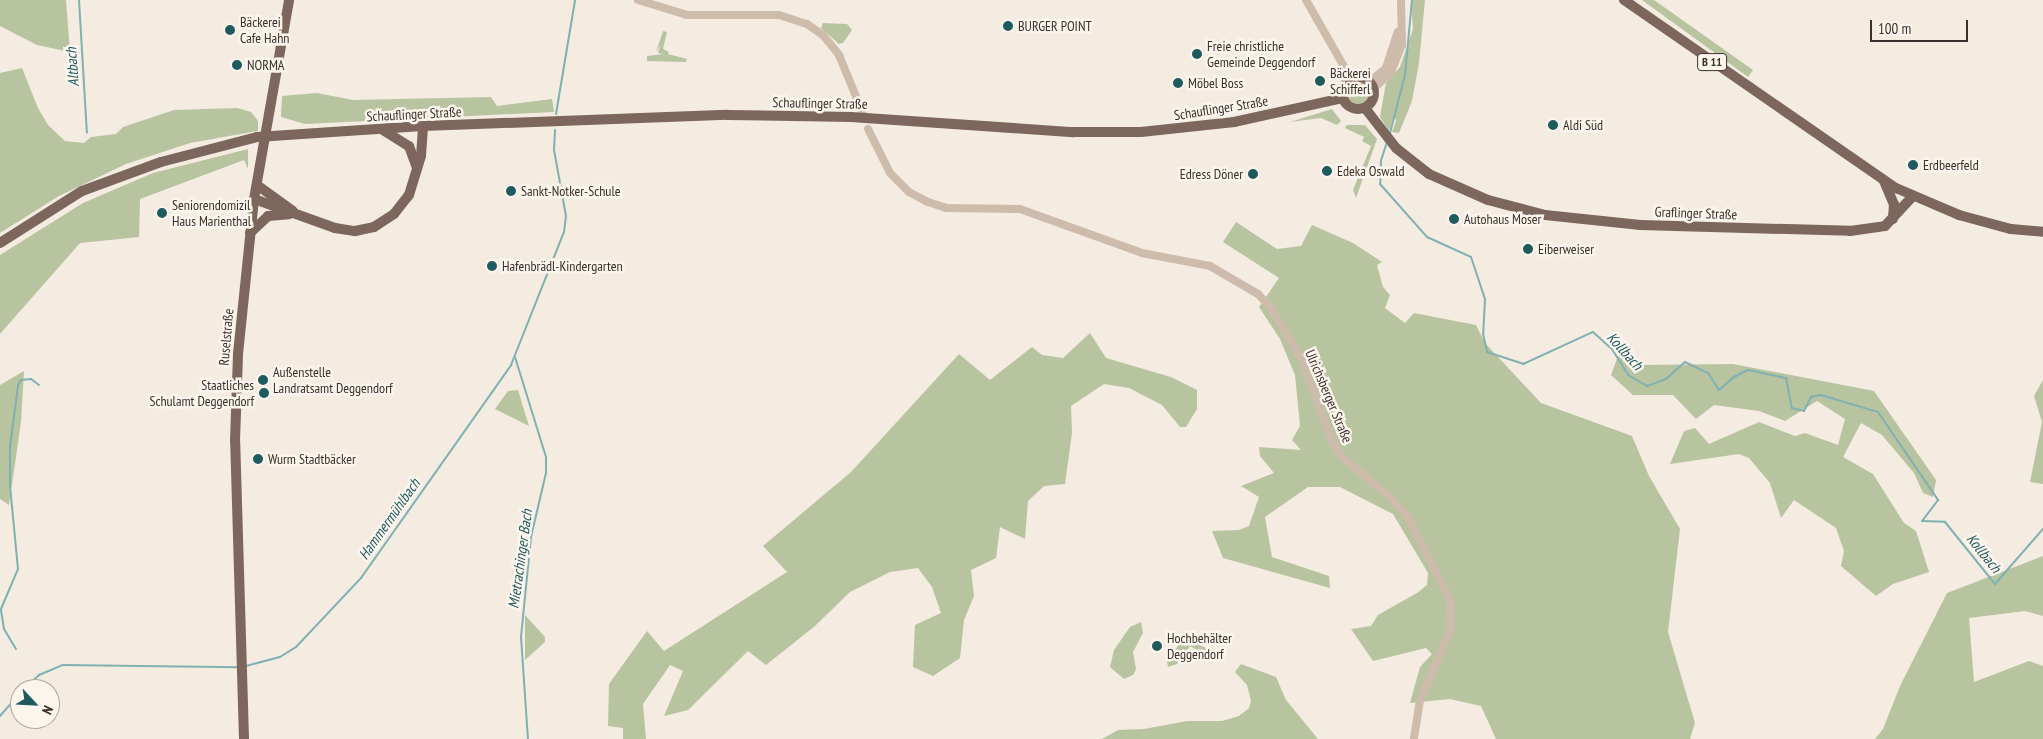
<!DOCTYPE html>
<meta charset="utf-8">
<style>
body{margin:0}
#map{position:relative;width:2043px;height:739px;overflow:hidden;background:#f4ebe1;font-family:"PT Sans Narrow",sans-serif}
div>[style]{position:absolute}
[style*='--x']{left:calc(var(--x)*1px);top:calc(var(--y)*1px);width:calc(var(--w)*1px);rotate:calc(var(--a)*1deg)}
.green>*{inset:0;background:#b8c4a0}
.round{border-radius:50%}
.stream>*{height:2px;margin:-1px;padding:0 1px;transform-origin:1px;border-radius:1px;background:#7fb0b2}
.minor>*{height:8px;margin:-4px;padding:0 4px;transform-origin:4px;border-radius:4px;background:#cdbbac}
.major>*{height:10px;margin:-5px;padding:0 5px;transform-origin:5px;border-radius:5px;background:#7d675c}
.major>.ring{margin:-5px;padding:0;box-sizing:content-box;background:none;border:10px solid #7d675c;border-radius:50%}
.dots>*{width:14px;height:14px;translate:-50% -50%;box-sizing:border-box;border:2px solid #fbf5ee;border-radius:50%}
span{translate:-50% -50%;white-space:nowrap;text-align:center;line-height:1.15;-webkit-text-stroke:5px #fbf5ee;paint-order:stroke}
.shield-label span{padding:1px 4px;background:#fbf5ee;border:1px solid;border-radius:4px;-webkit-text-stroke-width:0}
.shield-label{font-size:12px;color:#3b302b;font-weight:700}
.poi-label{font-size:14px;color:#3b302b}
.left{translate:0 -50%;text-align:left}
.right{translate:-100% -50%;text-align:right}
.street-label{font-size:14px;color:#3b302b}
.water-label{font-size:15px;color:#1f5a5e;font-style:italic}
.north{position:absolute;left:10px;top:679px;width:50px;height:50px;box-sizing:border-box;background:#fbf5ee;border:1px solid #aea6a0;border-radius:50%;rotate:115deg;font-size:14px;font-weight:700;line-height:20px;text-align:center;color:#3b302b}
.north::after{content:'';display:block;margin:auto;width:18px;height:22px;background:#1f5a5e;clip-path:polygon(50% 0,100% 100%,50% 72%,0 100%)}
.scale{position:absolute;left:1870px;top:20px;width:98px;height:22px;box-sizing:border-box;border:2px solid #3b302b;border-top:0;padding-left:6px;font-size:15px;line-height:18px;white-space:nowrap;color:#3b302b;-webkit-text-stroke:4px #fbf5ee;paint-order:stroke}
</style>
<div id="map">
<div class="green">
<div style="clip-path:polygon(0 0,66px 0,70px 52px,37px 45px,0 26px)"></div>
<div style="clip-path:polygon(1411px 0,1425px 0,1419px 63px,1412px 101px,1399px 133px,1392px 132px,1396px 121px,1394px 115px,1389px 131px,1380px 117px,1386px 83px,1400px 67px,1413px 29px)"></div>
<div style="clip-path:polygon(1642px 0,1654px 0,1753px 70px,1748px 77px)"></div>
<div style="clip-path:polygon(823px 23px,847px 24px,852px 30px,843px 43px,839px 44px,821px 28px)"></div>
<div style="clip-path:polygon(663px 31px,667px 32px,663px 49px,669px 52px,668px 54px,687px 59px,686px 62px,647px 61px,647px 56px,664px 54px,658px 53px,660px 46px,656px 52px)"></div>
<div style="clip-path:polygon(22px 68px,38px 108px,48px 125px,65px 141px,84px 143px,91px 137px,116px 134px,123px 127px,174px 110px,237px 108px,251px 112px,258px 121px,258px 131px,190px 143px,126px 164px,59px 196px,0 233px,0 73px)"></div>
<div class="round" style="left:1347px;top:82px;width:24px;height:24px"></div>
<div style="clip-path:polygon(317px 93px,353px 100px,491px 97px,497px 106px,552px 99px,554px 112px,305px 124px,281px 117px,282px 96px)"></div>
<div style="clip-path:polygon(1332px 109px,1341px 121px,1337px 125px,1321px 118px,1290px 122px)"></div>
<div style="clip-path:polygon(1347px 125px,1365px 125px,1377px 139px,1356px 198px,1353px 190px,1371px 146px,1362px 141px,1364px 137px,1345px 128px)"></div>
<div style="clip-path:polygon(248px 149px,248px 169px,244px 160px,140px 199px,139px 237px,80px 243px,0 334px,0 255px,83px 203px,153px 173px)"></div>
<div style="clip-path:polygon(1236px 222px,1277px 249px,1301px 246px,1312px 225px,1353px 243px,1382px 262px,1377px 265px,1383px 287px,1390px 295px,1385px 308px,1405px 323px,1414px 313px,1476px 325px,1485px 343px,1541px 403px,1632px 436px,1649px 476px,1680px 529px,1668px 632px,1695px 723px,1690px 739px,1496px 739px,1481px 706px,1450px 699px,1410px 703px,1420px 667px,1432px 654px,1426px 648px,1373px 661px,1351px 629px,1371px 626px,1378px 615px,1417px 593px,1427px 585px,1428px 573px,1393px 514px,1340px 487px,1308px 487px,1265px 517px,1272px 557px,1329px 576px,1330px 588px,1223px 558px,1212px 531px,1239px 530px,1249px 526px,1259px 497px,1241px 486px,1274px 473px,1260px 456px,1259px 447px,1301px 450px,1292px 440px,1300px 426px,1295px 375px,1280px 339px,1259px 307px,1279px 278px,1223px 242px)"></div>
<div style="clip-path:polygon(1090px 333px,1106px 358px,1171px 377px,1197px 390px,1197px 409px,1186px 427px,1180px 427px,1162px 405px,1129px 388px,1104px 384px,1071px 406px,1072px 433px,1065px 484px,1044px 486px,1028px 501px,1025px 539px,1000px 527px,996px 558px,971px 570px,974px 596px,964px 620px,960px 658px,933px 676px,913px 667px,915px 625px,941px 613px,932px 587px,918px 568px,890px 572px,850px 592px,815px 626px,766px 665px,748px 651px,688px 710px,664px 716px,683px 671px,670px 665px,643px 704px,646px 739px,623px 739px,623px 728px,608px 726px,609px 684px,647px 631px,664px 651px,787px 572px,763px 546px,851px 472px,959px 354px,990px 380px,1032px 347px,1042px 355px,1063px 358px)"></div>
<div style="clip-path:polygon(1618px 356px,1639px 365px,1733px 364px,1874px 391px,1936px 480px,1933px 497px,1923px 493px,1914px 473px,1882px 435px,1861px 423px,1843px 457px,1873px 474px,1904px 523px,1916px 531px,1929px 572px,1893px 584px,1876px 596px,1841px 566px,1844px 551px,1836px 528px,1794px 500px,1781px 518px,1770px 483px,1749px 458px,1739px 454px,1670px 464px,1684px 431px,1695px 428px,1709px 444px,1759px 422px,1795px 436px,1805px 433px,1838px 445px,1845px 419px,1817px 401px,1785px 421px,1759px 411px,1714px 405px,1696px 419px,1673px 395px,1633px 395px,1611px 375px)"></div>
<div style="clip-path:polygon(24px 371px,21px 422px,9px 505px,0 499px,0 385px)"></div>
<div style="clip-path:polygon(2043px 380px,2043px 484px,2030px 482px,2042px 422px,2034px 396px)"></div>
<div style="clip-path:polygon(518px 390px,529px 426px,495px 409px,508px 391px)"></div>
<div style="clip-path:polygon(2043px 556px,2043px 616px,2025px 611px,1969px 618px,1974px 682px,2029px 661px,2043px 666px,2043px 739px,1875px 739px,1883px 729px,1900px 686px,1947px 593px)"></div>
<div style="clip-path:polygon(525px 615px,545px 637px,545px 642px,525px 660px)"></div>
<div style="clip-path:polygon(1141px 622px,1143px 633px,1133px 652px,1136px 669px,1133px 675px,1124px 679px,1110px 667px,1114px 650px,1130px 627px)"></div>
<div style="clip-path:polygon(1184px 637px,1208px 649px,1206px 655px,1190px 646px,1177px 664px,1168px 667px,1167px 662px)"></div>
<div style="clip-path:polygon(1241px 664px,1276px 677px,1286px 700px,1318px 739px,1102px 739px,1118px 730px,1144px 729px,1187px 721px,1222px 721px,1239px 716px,1249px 708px,1251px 701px,1247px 685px,1235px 672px)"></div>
</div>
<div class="stream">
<div style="--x:79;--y:0;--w:133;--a:86.6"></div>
<div style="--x:556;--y:114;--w:116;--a:-80.5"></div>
<div style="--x:1390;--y:133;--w:60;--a:-75.5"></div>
<div style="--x:1405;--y:75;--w:75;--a:-84.7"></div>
<div style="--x:1387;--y:142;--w:20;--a:108"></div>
<div style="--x:1381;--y:161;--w:23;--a:92"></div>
<div style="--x:1380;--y:184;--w:71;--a:48.4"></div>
<div style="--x:1427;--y:237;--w:48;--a:24.4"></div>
<div style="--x:1471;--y:257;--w:44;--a:71.6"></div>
<div style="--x:1485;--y:299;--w:35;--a:93"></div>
<div style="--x:1483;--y:334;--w:18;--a:77"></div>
<div style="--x:1487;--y:352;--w:38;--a:18"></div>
<div style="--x:1523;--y:364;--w:77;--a:-24.6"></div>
<div style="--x:1593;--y:332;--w:25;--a:42"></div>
<div style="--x:1612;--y:349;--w:31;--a:58"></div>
<div style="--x:1628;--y:375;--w:22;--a:30"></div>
<div style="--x:1647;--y:386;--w:20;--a:-20"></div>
<div style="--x:1666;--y:379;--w:25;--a:-42"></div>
<div style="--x:1685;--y:362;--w:25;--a:26"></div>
<div style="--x:1708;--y:373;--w:20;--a:57"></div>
<div style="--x:1719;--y:390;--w:20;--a:-41"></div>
<div style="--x:1734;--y:377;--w:16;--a:-27"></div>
<div style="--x:1748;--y:370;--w:39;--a:12"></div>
<div style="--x:1786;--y:378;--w:31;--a:79"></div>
<div style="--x:1792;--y:408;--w:12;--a:14"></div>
<div style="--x:1804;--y:411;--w:16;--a:-63"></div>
<div style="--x:1811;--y:397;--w:10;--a:-11"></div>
<div style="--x:1821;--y:395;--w:59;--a:16.6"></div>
<div style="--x:1878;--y:412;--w:107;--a:55.7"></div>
<div style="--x:1938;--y:500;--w:26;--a:127"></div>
<div style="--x:1922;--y:521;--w:23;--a:2"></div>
<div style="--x:1945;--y:522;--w:80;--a:51.1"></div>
<div style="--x:1995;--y:584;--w:73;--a:-48.9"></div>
<div style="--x:515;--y:357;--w:105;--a:72.8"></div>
<div style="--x:546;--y:457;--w:16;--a:90"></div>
<div style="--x:546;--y:473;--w:66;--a:103.2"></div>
<div style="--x:531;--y:537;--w:100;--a:95.7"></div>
<div style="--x:521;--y:637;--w:102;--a:86.1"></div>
<div style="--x:16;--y:649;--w:23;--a:-121"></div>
<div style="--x:4;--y:629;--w:20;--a:-99"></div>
<div style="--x:1;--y:609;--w:43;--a:-67"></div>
<div style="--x:18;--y:569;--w:83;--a:-95.5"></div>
<div style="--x:10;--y:486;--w:39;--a:-90"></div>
<div style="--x:10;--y:447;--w:63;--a:-82.6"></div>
<div style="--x:18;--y:385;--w:6;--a:-59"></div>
<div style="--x:21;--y:380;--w:10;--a:-6"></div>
<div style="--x:31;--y:379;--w:10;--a:37"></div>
<div style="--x:246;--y:666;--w:35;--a:-15"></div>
<div style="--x:280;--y:657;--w:19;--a:-32"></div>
<div style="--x:296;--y:647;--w:95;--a:-46.7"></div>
<div style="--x:361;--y:578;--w:261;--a:-54.8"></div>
<div style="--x:511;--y:365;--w:143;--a:-68.3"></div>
<div style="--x:564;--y:232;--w:16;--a:-83"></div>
<div style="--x:566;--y:216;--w:67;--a:-100.3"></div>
<div style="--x:554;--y:150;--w:20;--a:-87"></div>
<div style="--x:24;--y:689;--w:21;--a:-43"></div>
<div style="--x:39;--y:675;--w:26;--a:-23"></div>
<div style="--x:63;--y:665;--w:176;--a:0.7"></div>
<div style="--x:0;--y:716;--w:30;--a:-49"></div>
</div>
<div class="minor">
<div style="--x:638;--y:0;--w:51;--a:17"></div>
<div style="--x:687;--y:15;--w:92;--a:0"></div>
<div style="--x:779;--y:15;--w:29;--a:18"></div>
<div style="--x:807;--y:24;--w:19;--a:35"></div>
<div style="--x:823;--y:35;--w:26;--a:51"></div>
<div style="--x:839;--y:55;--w:61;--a:67.7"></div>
<div style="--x:1306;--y:0;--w:91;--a:60.3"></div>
<div style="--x:1369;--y:82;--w:22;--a:-39"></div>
<div style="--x:1386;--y:68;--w:38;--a:-72"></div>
<div style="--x:1373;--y:89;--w:25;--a:-43"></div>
<div style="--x:1391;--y:72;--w:29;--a:-68"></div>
<div style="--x:1402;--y:45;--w:45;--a:-91.3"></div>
<div style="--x:868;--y:129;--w:49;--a:63.4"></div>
<div style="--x:890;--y:173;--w:27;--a:45"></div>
<div style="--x:909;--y:192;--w:21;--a:28"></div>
<div style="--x:928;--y:202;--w:19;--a:18"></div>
<div style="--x:946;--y:208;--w:74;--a:0.8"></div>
<div style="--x:1020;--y:209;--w:130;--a:19.8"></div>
<div style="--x:1142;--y:253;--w:69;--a:10.8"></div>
<div style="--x:1210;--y:266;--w:56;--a:30.3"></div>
<div style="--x:1258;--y:294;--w:19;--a:47"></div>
<div style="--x:1271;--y:308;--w:58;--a:59"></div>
<div style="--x:1301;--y:358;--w:90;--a:69.7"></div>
<div style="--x:1332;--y:442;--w:22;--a:54"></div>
<div style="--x:1345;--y:460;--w:57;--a:39.3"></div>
<div style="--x:1389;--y:496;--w:27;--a:48"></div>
<div style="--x:1407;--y:516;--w:93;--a:62.6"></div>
<div style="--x:1450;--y:599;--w:29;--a:88"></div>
<div style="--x:1451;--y:628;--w:78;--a:113.3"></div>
<div style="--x:1420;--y:700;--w:39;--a:99"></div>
</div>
<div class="major">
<div style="--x:1624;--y:0;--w:331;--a:34.7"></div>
<div style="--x:1896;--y:188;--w:69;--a:23.2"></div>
<div style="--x:1959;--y:215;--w:54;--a:15.1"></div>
<div style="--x:2011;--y:229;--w:32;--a:5"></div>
<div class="ring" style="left:1342px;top:77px;width:22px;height:22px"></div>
<div style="--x:1365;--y:108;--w:51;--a:52.2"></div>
<div style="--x:1396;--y:148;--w:42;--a:38.2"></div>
<div style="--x:1429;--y:174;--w:64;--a:23.8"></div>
<div style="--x:1488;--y:200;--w:59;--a:14.7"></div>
<div style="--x:1545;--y:215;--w:96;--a:6"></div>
<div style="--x:1640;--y:225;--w:210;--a:1.6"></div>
<div style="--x:1850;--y:231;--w:35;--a:-8"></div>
<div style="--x:1885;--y:226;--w:41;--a:-47"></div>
<div style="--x:383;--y:130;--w:31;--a:32"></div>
<div style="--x:409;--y:146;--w:23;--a:70"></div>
<div style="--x:1884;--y:181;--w:25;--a:67"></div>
<div style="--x:1894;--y:204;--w:15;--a:94"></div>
<div style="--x:257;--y:185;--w:44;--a:35.8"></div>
<div style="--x:254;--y:199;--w:86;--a:19.7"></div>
<div style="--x:335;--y:228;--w:20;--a:9"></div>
<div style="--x:355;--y:231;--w:19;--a:-12"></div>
<div style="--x:374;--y:227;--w:24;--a:-33"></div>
<div style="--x:394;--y:214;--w:24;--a:-52"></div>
<div style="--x:409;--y:195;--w:41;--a:-72.9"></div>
<div style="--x:421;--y:156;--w:30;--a:-86"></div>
<div style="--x:250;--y:233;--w:25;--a:-43"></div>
<div style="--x:268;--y:216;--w:21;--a:-5"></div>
<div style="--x:0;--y:243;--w:97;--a:-32.4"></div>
<div style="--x:82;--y:191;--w:84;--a:-20.2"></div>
<div style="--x:161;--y:162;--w:99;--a:-14.6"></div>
<div style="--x:257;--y:137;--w:166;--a:-3.8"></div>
<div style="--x:423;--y:126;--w:304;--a:-2.1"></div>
<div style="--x:727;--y:115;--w:124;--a:0.9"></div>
<div style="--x:851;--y:117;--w:223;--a:3.9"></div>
<div style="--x:1073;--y:132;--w:68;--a:0"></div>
<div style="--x:1141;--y:132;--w:94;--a:-6.1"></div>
<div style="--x:1234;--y:122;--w:112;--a:-12.4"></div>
<div style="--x:244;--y:739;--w:298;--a:-91.7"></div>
<div style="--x:235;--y:441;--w:87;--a:-88"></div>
<div style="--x:238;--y:354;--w:156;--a:-84.1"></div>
<div style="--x:254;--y:199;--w:202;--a:-80"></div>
</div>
<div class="dots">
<div style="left:1008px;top:26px;background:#1f5a5e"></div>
<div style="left:230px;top:30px;background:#1f5a5e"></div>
<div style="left:1197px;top:54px;background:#1f5a5e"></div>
<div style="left:237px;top:65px;background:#1f5a5e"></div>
<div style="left:1320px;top:81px;background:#1f5a5e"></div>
<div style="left:1178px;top:83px;background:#1f5a5e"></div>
<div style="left:1553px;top:125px;background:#1f5a5e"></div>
<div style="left:1913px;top:165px;background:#1f5a5e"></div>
<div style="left:1327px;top:171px;background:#1f5a5e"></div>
<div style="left:1253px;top:174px;background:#1f5a5e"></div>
<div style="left:511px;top:191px;background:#1f5a5e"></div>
<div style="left:162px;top:213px;background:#1f5a5e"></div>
<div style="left:1454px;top:219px;background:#1f5a5e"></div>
<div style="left:1528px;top:249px;background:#1f5a5e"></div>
<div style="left:492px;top:266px;background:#1f5a5e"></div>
<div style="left:263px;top:380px;background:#1f5a5e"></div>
<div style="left:264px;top:393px;background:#1f5a5e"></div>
<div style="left:258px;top:459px;background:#1f5a5e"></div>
<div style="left:1157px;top:646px;background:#1f5a5e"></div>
</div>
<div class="shield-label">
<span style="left:1712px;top:62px">B 11</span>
</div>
<div class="poi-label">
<span class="left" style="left:240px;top:30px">Bäckerei<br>Cafe Hahn</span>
<span class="left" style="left:1018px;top:26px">BURGER POINT</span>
<span class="left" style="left:1207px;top:54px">Freie christliche<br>Gemeinde Deggendorf</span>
<span class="left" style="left:247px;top:65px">NORMA</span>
<span class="left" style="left:1330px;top:81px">Bäckerei<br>Schifferl</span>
<span class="left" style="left:1188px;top:83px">Möbel Boss</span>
<span class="left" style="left:1563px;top:125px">Aldi Süd</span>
<span class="left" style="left:1923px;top:165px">Erdbeerfeld</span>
<span class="left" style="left:1337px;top:171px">Edeka Oswald</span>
<span class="right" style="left:1243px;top:174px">Edress Döner</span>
<span class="left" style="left:521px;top:191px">Sankt-Notker-Schule</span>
<span class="left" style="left:172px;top:213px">Seniorendomizil<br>Haus Marienthal</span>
<span class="left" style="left:1464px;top:219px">Autohaus Moser</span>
<span class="left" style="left:1538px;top:249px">Eiberweiser</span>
<span class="left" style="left:502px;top:266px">Hafenbrädl-Kindergarten</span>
<span class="left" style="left:273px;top:380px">Außenstelle<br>Landratsamt Deggendorf</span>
<span class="right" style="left:254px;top:393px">Staatliches<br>Schulamt Deggendorf</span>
<span class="left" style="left:268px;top:459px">Wurm Stadtbäcker</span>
<span class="left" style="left:1167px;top:646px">Hochbehälter<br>Deggendorf</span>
</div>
<div class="street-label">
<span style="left:820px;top:103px;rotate:1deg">Schauflinger Straße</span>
<span style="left:1221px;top:108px;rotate:-9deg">Schauflinger Straße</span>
<span style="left:414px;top:114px;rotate:-3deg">Schauflinger Straße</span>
<span style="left:1696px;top:213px;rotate:2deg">Graflinger Straße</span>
<span style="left:226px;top:337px;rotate:-85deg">Ruselstraße</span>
<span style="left:1329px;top:396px;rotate:67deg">Ulrichsberger Straße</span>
</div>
<div class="water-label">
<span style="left:72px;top:67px;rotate:-94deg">Altbach</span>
<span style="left:1625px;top:351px;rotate:48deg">Kollbach</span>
<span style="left:389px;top:519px;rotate:-55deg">Hammermühlbach</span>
<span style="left:1984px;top:553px;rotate:51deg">Kollbach</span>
<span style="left:520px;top:559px;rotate:-82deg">Mietrachinger Bach</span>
</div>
<div class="north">N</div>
<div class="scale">100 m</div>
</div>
